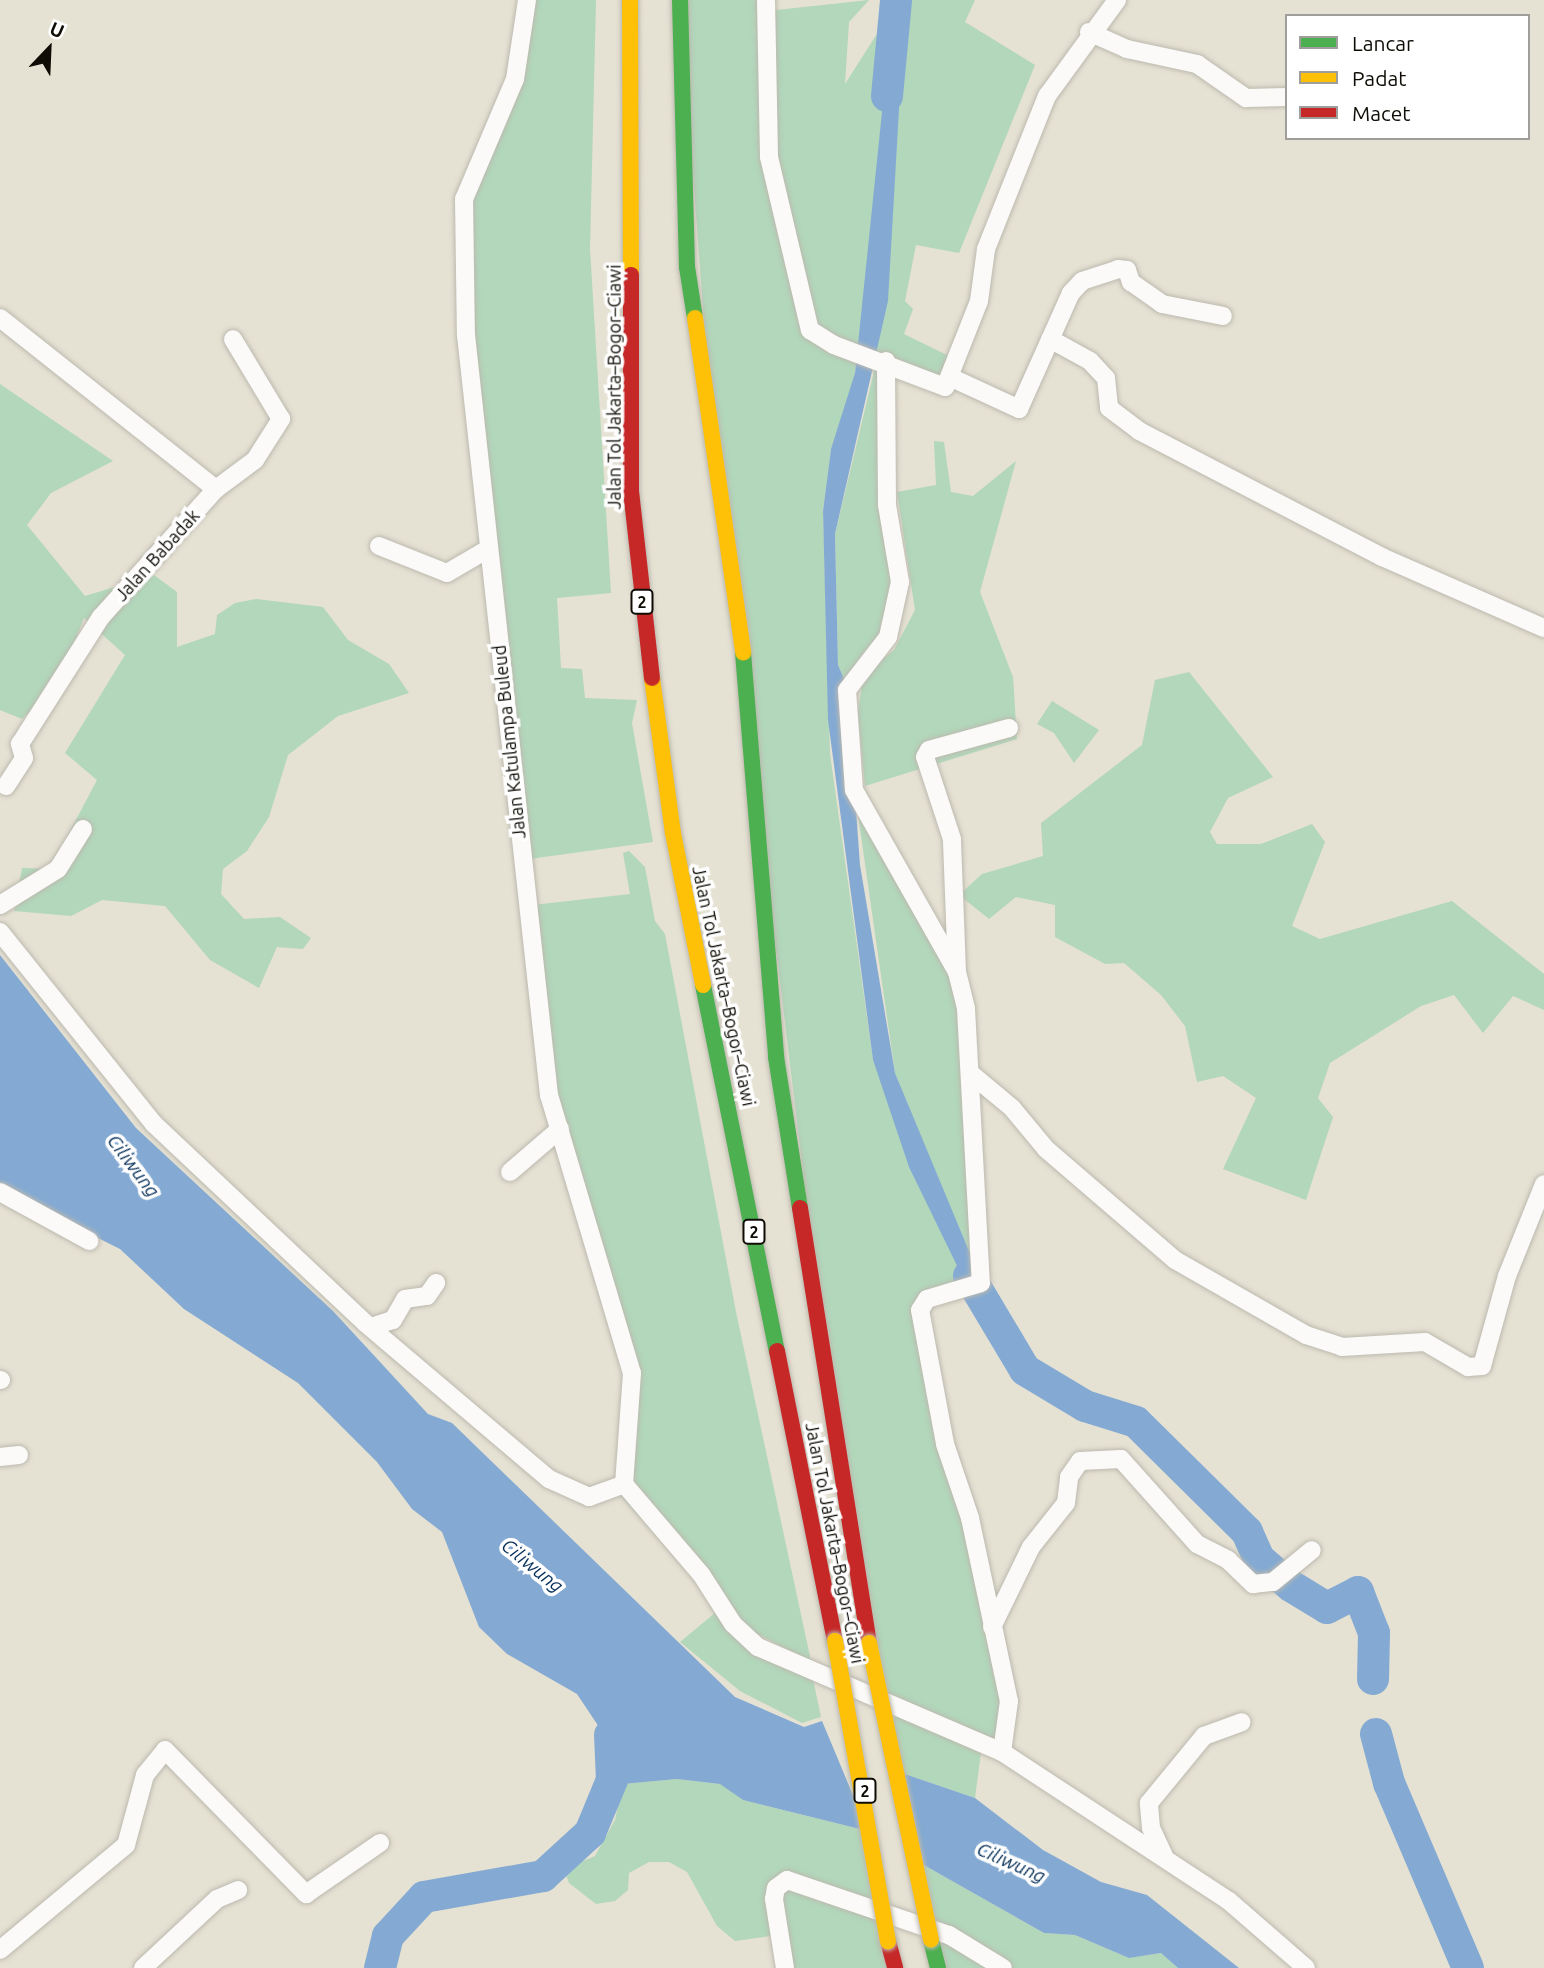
<!DOCTYPE html>
<meta charset="utf-8">
<style>
body{margin:0}
#map{position:relative;width:1544px;height:1968px;overflow:hidden;background:#e5e1d3;font-family:Ubuntu,sans-serif}
div>[style]{position:absolute}
[style*='--x']{left:calc(var(--x)*1px);top:calc(var(--y)*1px);width:calc(var(--w)*1px);rotate:calc(var(--a)*1deg)}
.green>*{inset:0;background:#b2d7bb}
.water>*{inset:0;background:#84aad3}
.river>*{height:32px;margin:-16px;padding:0 16px;transform-origin:16px;border-radius:16px;background:#84aad3}
.roads{filter:drop-shadow(0 0 2px #bcb9af) drop-shadow(0 0 2px #bcb9af)}
.street>*{height:18px;margin:-9px;padding:0 9px;transform-origin:9px;border-radius:9px;background:#fbfaf8}
.fast>*{height:16px;margin:-8px;padding:0 8px;transform-origin:8px;border-radius:8px;background:#4caf50}
.slow>*{height:16px;margin:-8px;padding:0 8px;transform-origin:8px;border-radius:8px;background:#ffc107}
.jam>*{height:16px;margin:-8px;padding:0 8px;transform-origin:8px;border-radius:8px;background:#c62828}
.bridges{filter:drop-shadow(0 0 2px #bcb9af) drop-shadow(0 0 2px #bcb9af)}
.slow-bridge>*{height:16px;margin:-8px;padding:0 8px;transform-origin:8px;border-radius:8px;background:#ffc107}
span{translate:-50% -50%;white-space:nowrap;text-align:center;line-height:1.15;-webkit-text-stroke:7px #fff;paint-order:stroke}
.shield-label span{padding:2px 5px;background:#fff;border:2px solid;border-radius:5px;-webkit-text-stroke-width:0}
.shield-label{font-size:16px;color:#0e0c05;font-weight:700}
.street-label{font-size:18px;color:#0e0c05}
.water-label{font-size:19px;color:#07305a;font-style:italic}
.legend{position:absolute;left:1285px;top:14px;width:245px;height:126px;box-sizing:border-box;background:#fff;border:2px solid #9f9e9b;margin:0;padding:9px 12px;list-style:none;font-size:21px;color:#0e0c05}
.legend li{display:flex;align-items:center;gap:14px;height:35px}
.legend b{width:35px;border:2px solid #9f9e9b}
.north{position:absolute;left:14px;top:14px;width:70px;height:70px;-webkit-text-stroke:5px #fff;paint-order:stroke;rotate:23deg;font-size:19px;font-weight:700;line-height:28px;text-align:center;color:#0e0c05}
.north::after{content:'';display:block;margin:auto;width:24px;height:32px;background:#0e0c05;clip-path:polygon(50% 0,100% 100%,50% 72%,0 100%)}
</style>
<div id="map">
<div class="green">
<div style="clip-path:polygon(527px 0,596px 0,590px 249px,611px 593px,557px 598px,561px 668px,582px 669px,585px 698px,637px 700px,632px 723px,653px 842px,522px 860px,462px 224px,496px 126px)"></div>
<div style="clip-path:polygon(680px 0,766px 0,767px 11px,869px 0,849px 22px,845px 84px,882px 26px,884px 0,975px 0,965px 22px,1035px 65px,959px 253px,916px 245px,905px 301px,913px 309px,904px 334px,955px 359px,932px 386px,895px 358px,884px 385px,897px 611px,847px 686px,838px 665px,835px 534px,878px 355px,888px 355px,858px 348px,853px 387px,831px 449px,823px 511px,830px 754px,873px 1060px,967px 1287px,920px 1310px,999px 1662px,1004px 1737px,982px 1745px,975px 1798px,896px 1771px,841px 1483px,711px 415px)"></div>
<div style="clip-path:polygon(0 384px,113px 461px,51px 493px,27px 525px,85px 596px,154px 575px,177px 592px,177px 647px,215px 634px,217px 615px,235px 603px,256px 599px,323px 607px,348px 640px,389px 664px,409px 693px,338px 716px,288px 755px,269px 817px,247px 851px,223px 869px,221px 894px,244px 919px,280px 917px,311px 938px,303px 949px,277px 947px,259px 988px,210px 960px,165px 906px,102px 900px,71px 916px,14px 911px,22px 868px,50px 869px,97px 780px,65px 753px,125px 655px,84px 618px,58px 684px,22px 719px,0 710px)"></div>
<div style="clip-path:polygon(934px 441px,944px 442px,951px 492px,973px 496px,1016px 461px,980px 592px,1013px 677px,1017px 739px,865px 786px,858px 713px,863px 676px,894px 650px,915px 610px,897px 492px,936px 485px)"></div>
<div style="clip-path:polygon(1189px 672px,1273px 777px,1228px 798px,1210px 832px,1217px 844px,1261px 844px,1312px 824px,1325px 842px,1292px 926px,1320px 939px,1452px 901px,1544px 974px,1544px 1010px,1513px 996px,1483px 1033px,1454px 995px,1421px 1006px,1330px 1063px,1318px 1098px,1333px 1117px,1306px 1200px,1223px 1169px,1256px 1098px,1223px 1076px,1197px 1082px,1185px 1026px,1161px 995px,1124px 963px,1105px 964px,1055px 937px,1055px 905px,1016px 897px,989px 919px,959px 895px,982px 874px,1043px 856px,1041px 823px,1142px 745px,1155px 680px)"></div>
<div style="clip-path:polygon(1052px 701px,1099px 730px,1074px 763px,1054px 733px,1037px 724px)"></div>
<div style="clip-path:polygon(858px 815px,881px 825px,908px 867px,928px 924px,957px 972px,979px 1281px,895px 1073px)"></div>
<div style="clip-path:polygon(629px 851px,645px 867px,655px 921px,665px 934px,736px 1312px,811px 1661px,739px 1625px,619px 1494px,632px 1383px,554px 1133px,524px 906px,630px 894px,623px 853px)"></div>
<div style="clip-path:polygon(715px 1613px,774px 1662px,812px 1674px,821px 1717px,802px 1723px,740px 1691px,680px 1642px)"></div>
<div style="clip-path:polygon(677px 1779px,721px 1784px,743px 1800px,868px 1831px,894px 1968px,785px 1968px,779px 1935px,735px 1941px,717px 1926px,687px 1872px,669px 1862px,649px 1862px,629px 1873px,628px 1890px,615px 1901px,596px 1904px,569px 1883px,564px 1869px,595px 1856px,615px 1820px,623px 1784px)"></div>
<div style="clip-path:polygon(915px 1860px,1044px 1933px,1075px 1935px,1129px 1958px,1161px 1953px,1178px 1968px,938px 1968px)"></div>
</div>
<div class="water">
<div style="clip-path:polygon(888px 54px,902px 57px,888px 301px,835px 534px,838px 665px,847px 686px,860px 865px,895px 1073px,991px 1304px,981px 1315px,909px 1167px,873px 1060px,828px 720px,823px 511px,831px 449px,855px 373px)"></div>
<div style="clip-path:polygon(0 955px,136px 1128px,333px 1311px,428px 1414px,452px 1423px,735px 1697px,804px 1727px,822px 1721px,868px 1831px,743px 1800px,720px 1784px,677px 1779px,623px 1784px,609px 1774px,599px 1727px,577px 1694px,507px 1654px,479px 1627px,442px 1532px,412px 1509px,377px 1462px,298px 1383px,184px 1309px,120px 1249px,0 1189px)"></div>
<div style="clip-path:polygon(896px 1771px,975px 1798px,1043px 1850px,1101px 1882px,1147px 1895px,1239px 1968px,1178px 1968px,1161px 1953px,1129px 1958px,1075px 1935px,1044px 1933px,915px 1860px)"></div>
</div>
<div class="river">
<div style="--x:887;--y:96;--w:96;--a:-84.6"></div>
<div style="--x:969;--y:1276;--w:109;--a:59.2"></div>
<div style="--x:1025;--y:1370;--w:70;--a:31"></div>
<div style="--x:1085;--y:1406;--w:53;--a:17.4"></div>
<div style="--x:1136;--y:1422;--w:156;--a:44.7"></div>
<div style="--x:1247;--y:1532;--w:30;--a:66"></div>
<div style="--x:1259;--y:1559;--w:42;--a:40.2"></div>
<div style="--x:1291;--y:1586;--w:42;--a:31.4"></div>
<div style="--x:1327;--y:1608;--w:35;--a:-27"></div>
<div style="--x:1358;--y:1592;--w:44;--a:68.7"></div>
<div style="--x:1374;--y:1633;--w:46;--a:91.2"></div>
<div style="--x:1376;--y:1734;--w:51;--a:75.1"></div>
<div style="--x:1389;--y:1783;--w:201;--a:66.9"></div>
<div style="--x:380;--y:1968;--w:33;--a:-76"></div>
<div style="--x:388;--y:1936;--w:53;--a:-47.3"></div>
<div style="--x:424;--y:1897;--w:121;--a:-10"></div>
<div style="--x:543;--y:1876;--w:64;--a:-42.5"></div>
<div style="--x:590;--y:1833;--w:57;--a:-67.5"></div>
<div style="--x:612;--y:1780;--w:45;--a:-92.5"></div>
</div>
<div class="roads">
<div class="street">
<div style="--x:527;--y:0;--w:80;--a:98.6"></div>
<div style="--x:515;--y:79;--w:130;--a:113"></div>
<div style="--x:464;--y:199;--w:136;--a:89.2"></div>
<div style="--x:466;--y:335;--w:765;--a:83.77"></div>
<div style="--x:549;--y:1095;--w:290;--a:73.4"></div>
<div style="--x:632;--y:1373;--w:111;--a:94.1"></div>
<div style="--x:624;--y:1484;--w:118;--a:49.5"></div>
<div style="--x:701;--y:1574;--w:59;--a:57.4"></div>
<div style="--x:733;--y:1624;--w:34;--a:43"></div>
<div style="--x:758;--y:1647;--w:266;--a:23.3"></div>
<div style="--x:1002;--y:1752;--w:272;--a:33.3"></div>
<div style="--x:1229;--y:1901;--w:102;--a:41"></div>
<div style="--x:766;--y:0;--w:157;--a:88.9"></div>
<div style="--x:769;--y:157;--w:178;--a:76.7"></div>
<div style="--x:810;--y:330;--w:28;--a:32"></div>
<div style="--x:834;--y:345;--w:119;--a:20.7"></div>
<div style="--x:945;--y:387;--w:92;--a:-68.4"></div>
<div style="--x:979;--y:301;--w:52;--a:-82.3"></div>
<div style="--x:986;--y:249;--w:165;--a:-68.3"></div>
<div style="--x:1047;--y:96;--w:119;--a:-53.9"></div>
<div style="--x:1089;--y:32;--w:42;--a:24.1"></div>
<div style="--x:1127;--y:49;--w:72;--a:12.1"></div>
<div style="--x:1197;--y:64;--w:60;--a:34.8"></div>
<div style="--x:1246;--y:98;--w:41;--a:-1.4"></div>
<div style="--x:0;--y:318;--w:275;--a:38.4"></div>
<div style="--x:1050;--y:339;--w:46;--a:28.8"></div>
<div style="--x:1090;--y:361;--w:23;--a:47"></div>
<div style="--x:1106;--y:378;--w:30;--a:84"></div>
<div style="--x:1109;--y:408;--w:38;--a:37"></div>
<div style="--x:1139;--y:431;--w:274;--a:27.4"></div>
<div style="--x:1382;--y:557;--w:177;--a:23.7"></div>
<div style="--x:886;--y:361;--w:144;--a:89.6"></div>
<div style="--x:887;--y:505;--w:78;--a:80.4"></div>
<div style="--x:900;--y:582;--w:56;--a:102.3"></div>
<div style="--x:888;--y:637;--w:67;--a:127.7"></div>
<div style="--x:847;--y:690;--w:100;--a:86"></div>
<div style="--x:854;--y:790;--w:209;--a:60.5"></div>
<div style="--x:957;--y:972;--w:38;--a:76"></div>
<div style="--x:966;--y:1009;--w:274;--a:86.9"></div>
<div style="--x:981;--y:1283;--w:56;--a:163.5"></div>
<div style="--x:927;--y:1299;--w:13;--a:122"></div>
<div style="--x:920;--y:1310;--w:136;--a:79.4"></div>
<div style="--x:945;--y:1444;--w:78;--a:71.3"></div>
<div style="--x:970;--y:1518;--w:187;--a:78"></div>
<div style="--x:1009;--y:1701;--w:51;--a:97.8"></div>
<div style="--x:952;--y:378;--w:74;--a:24.8"></div>
<div style="--x:1019;--y:409;--w:127;--a:-65.9"></div>
<div style="--x:1071;--y:293;--w:16;--a:-47"></div>
<div style="--x:1082;--y:281;--w:38;--a:-18"></div>
<div style="--x:1118;--y:269;--w:9;--a:6"></div>
<div style="--x:1127;--y:270;--w:13;--a:72"></div>
<div style="--x:1131;--y:282;--w:38;--a:35"></div>
<div style="--x:1162;--y:304;--w:62;--a:11.1"></div>
<div style="--x:379;--y:546;--w:73;--a:21.7"></div>
<div style="--x:447;--y:573;--w:48;--a:-30.3"></div>
<div style="--x:6;--y:786;--w:33;--a:-57"></div>
<div style="--x:24;--y:758;--w:15;--a:-106"></div>
<div style="--x:20;--y:744;--w:151;--a:-57.5"></div>
<div style="--x:101;--y:617;--w:172;--a:-48.1"></div>
<div style="--x:216;--y:489;--w:49;--a:-36.6"></div>
<div style="--x:255;--y:460;--w:49;--a:-57.6"></div>
<div style="--x:281;--y:419;--w:93;--a:-121"></div>
<div style="--x:0;--y:905;--w:68;--a:-31.8"></div>
<div style="--x:58;--y:869;--w:47;--a:-58"></div>
<div style="--x:0;--y:932;--w:246;--a:51.3"></div>
<div style="--x:154;--y:1124;--w:290;--a:43.3"></div>
<div style="--x:365;--y:1323;--w:241;--a:40.3"></div>
<div style="--x:549;--y:1479;--w:44;--a:24.2"></div>
<div style="--x:589;--y:1497;--w:37;--a:-20"></div>
<div style="--x:957;--y:972;--w:133;--a:-92.2"></div>
<div style="--x:952;--y:839;--w:86;--a:-108.2"></div>
<div style="--x:925;--y:757;--w:8;--a:-60"></div>
<div style="--x:929;--y:750;--w:83;--a:-15.4"></div>
<div style="--x:970;--y:1073;--w:55;--a:39.8"></div>
<div style="--x:1012;--y:1108;--w:53;--a:50.3"></div>
<div style="--x:1046;--y:1149;--w:170;--a:40.7"></div>
<div style="--x:1175;--y:1260;--w:151;--a:29.8"></div>
<div style="--x:1306;--y:1335;--w:38;--a:18"></div>
<div style="--x:1342;--y:1347;--w:83;--a:-3.4"></div>
<div style="--x:1425;--y:1342;--w:50;--a:30.2"></div>
<div style="--x:1468;--y:1367;--w:14;--a:-4"></div>
<div style="--x:1482;--y:1366;--w:93;--a:-74.5"></div>
<div style="--x:1507;--y:1276;--w:99;--a:-68.1"></div>
<div style="--x:510;--y:1172;--w:66;--a:-40.7"></div>
<div style="--x:0;--y:1192;--w:102;--a:28.8"></div>
<div style="--x:371;--y:1327;--w:23;--a:-18"></div>
<div style="--x:393;--y:1320;--w:24;--a:-60"></div>
<div style="--x:405;--y:1299;--w:22;--a:-8"></div>
<div style="--x:427;--y:1296;--w:16;--a:-55"></div>
<div style="--x:0;--y:1380;--w:1;--a:0"></div>
<div style="--x:0;--y:1457;--w:19;--a:-6"></div>
<div style="--x:992;--y:1627;--w:89;--a:-64"></div>
<div style="--x:1031;--y:1547;--w:56;--a:-51.5"></div>
<div style="--x:1066;--y:1503;--w:26;--a:-83"></div>
<div style="--x:1069;--y:1477;--w:19;--a:-55"></div>
<div style="--x:1080;--y:1461;--w:41;--a:-2.8"></div>
<div style="--x:1121;--y:1459;--w:114;--a:48.2"></div>
<div style="--x:1197;--y:1544;--w:35;--a:27"></div>
<div style="--x:1228;--y:1560;--w:35;--a:44"></div>
<div style="--x:1253;--y:1584;--w:20;--a:-6"></div>
<div style="--x:1273;--y:1582;--w:50;--a:-39.4"></div>
<div style="--x:1165;--y:1858;--w:33;--a:-115"></div>
<div style="--x:1151;--y:1828;--w:25;--a:-95"></div>
<div style="--x:1149;--y:1803;--w:87;--a:-50.6"></div>
<div style="--x:1204;--y:1736;--w:40;--a:-20.2"></div>
<div style="--x:0;--y:1950;--w:164;--a:-39.8"></div>
<div style="--x:126;--y:1845;--w:73;--a:-74.8"></div>
<div style="--x:145;--y:1775;--w:32;--a:-51"></div>
<div style="--x:165;--y:1750;--w:202;--a:45.6"></div>
<div style="--x:306;--y:1894;--w:90;--a:-34.6"></div>
<div style="--x:143;--y:1968;--w:101;--a:-43"></div>
<div style="--x:217;--y:1899;--w:23;--a:-23"></div>
<div style="--x:785;--y:1968;--w:70;--a:-99.1"></div>
<div style="--x:774;--y:1899;--w:11;--a:-80"></div>
<div style="--x:776;--y:1888;--w:14;--a:-36"></div>
<div style="--x:787;--y:1880;--w:171;--a:18.8"></div>
<div style="--x:949;--y:1935;--w:63;--a:31.4"></div>
</div>
<div class="fast">
<div style="--x:680;--y:0;--w:267;--a:88.5"></div>
<div style="--x:687;--y:267;--w:52;--a:81.1"></div>
<div style="--x:743;--y:653;--w:405;--a:85.3"></div>
<div style="--x:776;--y:1057;--w:153;--a:81"></div>
<div style="--x:703;--y:985;--w:373;--a:78.6"></div>
<div style="--x:931;--y:1940;--w:29;--a:76"></div>
</div>
<div class="slow">
<div style="--x:630;--y:0;--w:275;--a:89.8"></div>
<div style="--x:695;--y:318;--w:338;--a:81.8"></div>
<div style="--x:652;--y:678;--w:156;--a:82.3"></div>
<div style="--x:673;--y:833;--w:155;--a:78.8"></div>
</div>
<div class="jam">
<div style="--x:631;--y:275;--w:216;--a:90"></div>
<div style="--x:631;--y:491;--w:188;--a:83.6"></div>
<div style="--x:800;--y:1208;--w:440;--a:81"></div>
<div style="--x:777;--y:1351;--w:296;--a:78.7"></div>
<div style="--x:888;--y:1941;--w:28;--a:75"></div>
</div>
</div>
<div class="bridges">
<div class="slow-bridge">
<div style="--x:835;--y:1641;--w:305;--a:80"></div>
<div style="--x:869;--y:1643;--w:303;--a:78.2"></div>
</div>
</div>
<div class="shield-label">
<span style="left:642px;top:602px">2</span>
<span style="left:754px;top:1232px">2</span>
<span style="left:865px;top:1791px">2</span>
</div>
<div class="street-label">
<span style="left:614px;top:387px;rotate:-90deg">Jalan Tol Jakarta–Bogor–Ciawi</span>
<span style="left:157px;top:555px;rotate:-48deg">Jalan Babadak</span>
<span style="left:509px;top:742px;rotate:-96deg">Jalan Katulampa Buleud</span>
<span style="left:724px;top:986px;rotate:78deg">Jalan Tol Jakarta–Bogor–Ciawi</span>
<span style="left:835px;top:1543px;rotate:79deg">Jalan Tol Jakarta–Bogor–Ciawi</span>
</div>
<div class="water-label">
<span style="left:133px;top:1166px;rotate:53deg">Ciliwung</span>
<span style="left:532px;top:1566px;rotate:39deg">Ciliwung</span>
<span style="left:1011px;top:1863px;rotate:24deg">Ciliwung</span>
</div>
<ul class="legend">
<li><b style="height:9px;background:#4caf50"></b>Lancar</li>
<li><b style="height:9px;background:#ffc107"></b>Padat</li>
<li><b style="height:9px;background:#c62828"></b>Macet</li>
</ul>
<div class="north">U</div>
</div>
